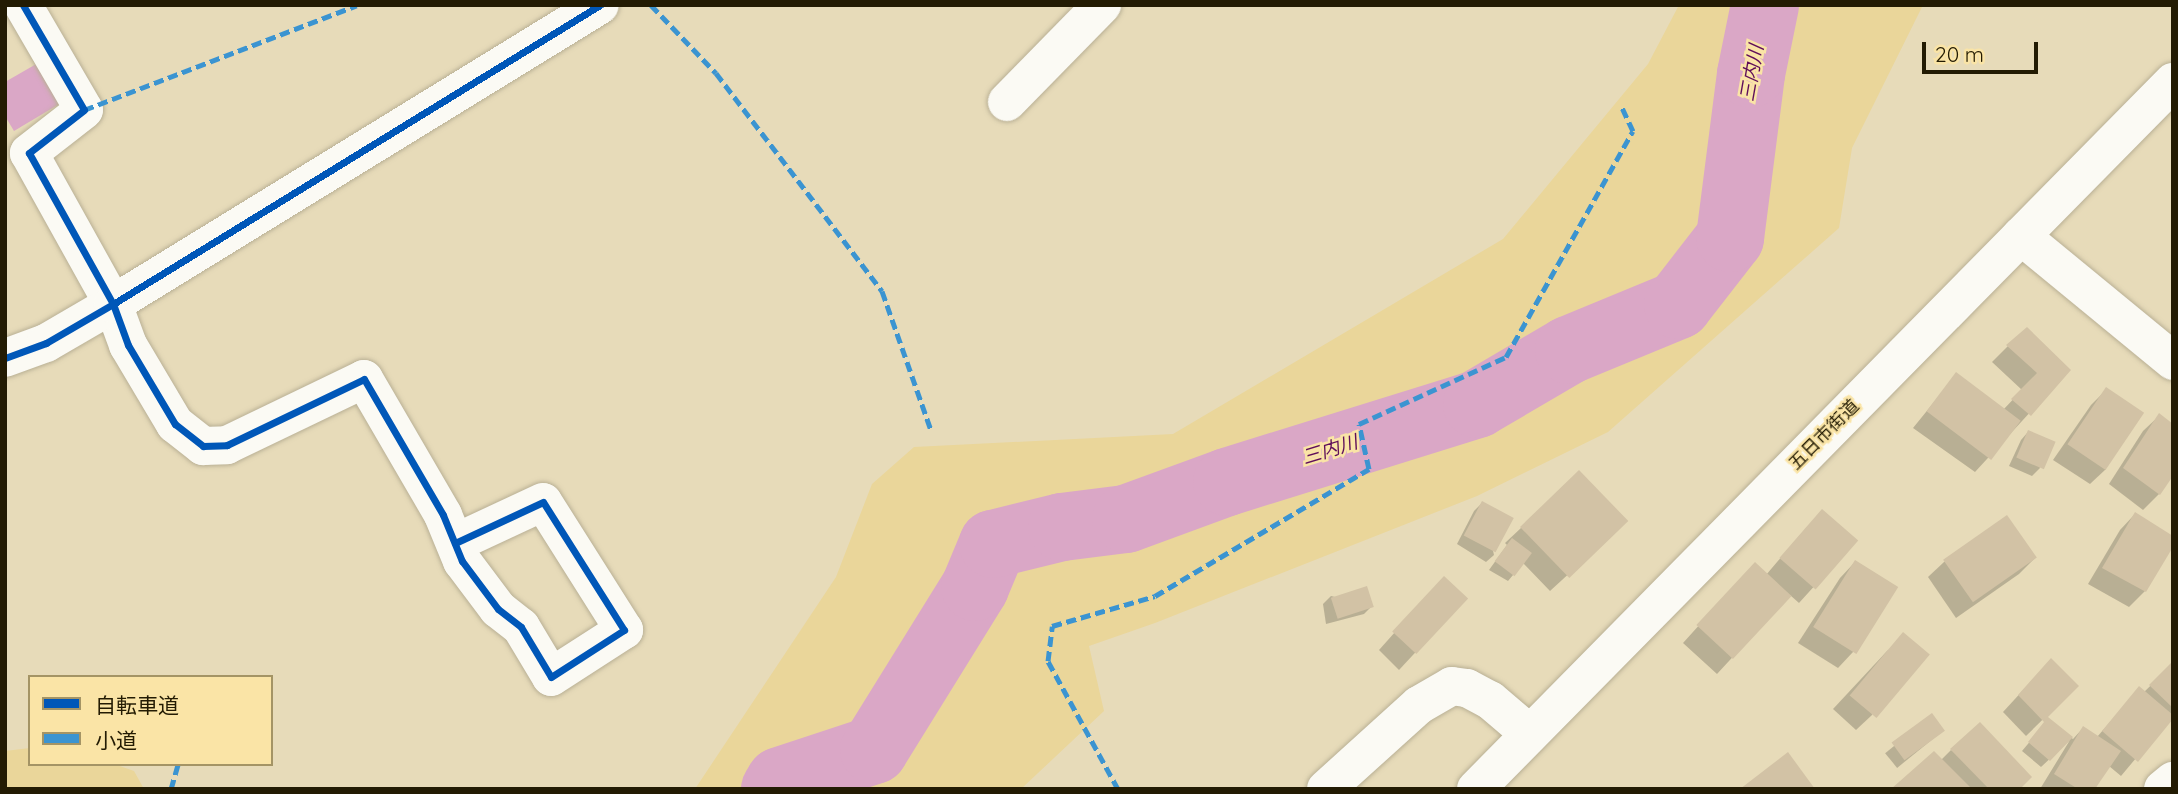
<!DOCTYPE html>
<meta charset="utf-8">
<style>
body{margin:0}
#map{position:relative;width:2178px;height:794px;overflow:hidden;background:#e7dbb9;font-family:Quicksand,"Noto Sans JP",sans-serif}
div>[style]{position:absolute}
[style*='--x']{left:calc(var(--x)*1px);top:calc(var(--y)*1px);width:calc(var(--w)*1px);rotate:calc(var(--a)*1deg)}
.green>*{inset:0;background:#ead69a}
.water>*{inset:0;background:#daa7c6}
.shadow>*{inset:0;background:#0003;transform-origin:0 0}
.river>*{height:68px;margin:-34px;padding:0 34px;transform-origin:34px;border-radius:34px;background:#daa7c6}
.building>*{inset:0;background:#d2c2a5;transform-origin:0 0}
.roads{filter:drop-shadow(0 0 2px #b9b095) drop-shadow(0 0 2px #b9b095)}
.street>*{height:38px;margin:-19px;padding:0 19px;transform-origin:19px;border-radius:19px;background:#fbfaf4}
.primary>*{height:38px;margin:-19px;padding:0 19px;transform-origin:19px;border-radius:19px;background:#fbfaf4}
.quiet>*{height:5px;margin-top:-2.5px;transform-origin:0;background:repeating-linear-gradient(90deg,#3b94d1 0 10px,transparent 0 15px)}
.cycleway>*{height:7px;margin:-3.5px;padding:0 3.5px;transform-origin:3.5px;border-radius:3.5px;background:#0057b8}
span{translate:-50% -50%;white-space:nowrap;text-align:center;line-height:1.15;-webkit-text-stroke:5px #fae4a6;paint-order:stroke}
.street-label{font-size:18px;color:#231b03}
.water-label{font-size:19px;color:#5f0e5a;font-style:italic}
.frame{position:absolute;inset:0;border:7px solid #231b03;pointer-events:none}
.legend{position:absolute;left:28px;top:675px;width:245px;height:91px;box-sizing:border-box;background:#fae4a6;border:2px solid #a49465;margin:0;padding:9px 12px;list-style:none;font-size:21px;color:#231b03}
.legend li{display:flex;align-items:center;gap:14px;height:35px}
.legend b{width:35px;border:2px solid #a49465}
.scale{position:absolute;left:1922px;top:42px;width:116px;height:32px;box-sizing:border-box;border:4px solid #231b03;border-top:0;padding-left:9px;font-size:21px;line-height:24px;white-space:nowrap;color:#231b03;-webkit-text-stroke:5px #fae4a6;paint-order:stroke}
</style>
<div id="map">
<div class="green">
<div style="clip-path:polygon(1679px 5px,1923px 5px,1852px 148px,1839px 228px,1608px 432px,1477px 496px,1155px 623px,1089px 646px,1104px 711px,1021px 789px,695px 789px,836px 577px,872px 484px,914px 447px,1173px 434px,1503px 239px,1648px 64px)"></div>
<div style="clip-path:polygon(30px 748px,30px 764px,114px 764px,134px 771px,144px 789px,5px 789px,5px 751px)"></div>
</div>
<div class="water">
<div style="clip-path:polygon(38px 63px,61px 103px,14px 131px,5px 116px,5px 82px)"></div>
</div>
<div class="shadow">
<div style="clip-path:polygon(2008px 346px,2069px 370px,1975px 472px,1913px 428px,1956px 375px,2003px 410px,2022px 390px,1992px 362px)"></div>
<div style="clip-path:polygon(2106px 390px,2106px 469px,2090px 484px,2053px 460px,2091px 405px)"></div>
<div style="clip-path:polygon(2159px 416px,2159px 494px,2143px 510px,2109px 484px,2143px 431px)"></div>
<div style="clip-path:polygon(2028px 432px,2040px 468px,2032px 476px,2009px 466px,2021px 440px)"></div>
<div style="clip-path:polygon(1482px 503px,1494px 555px,1486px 562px,1457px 544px,1474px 511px)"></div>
<div style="clip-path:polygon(2135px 514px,2173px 544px,2145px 591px,2129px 607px,2088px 584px,2120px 530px)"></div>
<div style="clip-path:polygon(2006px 518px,2035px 558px,2019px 574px,1956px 618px,1928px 577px,1944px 562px)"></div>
<div style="clip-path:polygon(1807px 527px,1856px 540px,1799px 603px,1790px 595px,1717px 674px,1683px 643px,1739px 581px,1766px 575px)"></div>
<div style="clip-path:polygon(1521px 528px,1610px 536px,1550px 591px,1523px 563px,1508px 581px,1489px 570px,1507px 545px,1505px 543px)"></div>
<div style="clip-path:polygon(1855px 562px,1896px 588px,1853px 652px,1838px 668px,1798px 643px,1840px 578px)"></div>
<div style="clip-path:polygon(1429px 594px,1466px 598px,1399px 670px,1379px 650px)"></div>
<div style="clip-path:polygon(1331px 596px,1372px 606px,1364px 614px,1326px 624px,1323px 604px)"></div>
<div style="clip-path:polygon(1888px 650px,1872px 715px,1856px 730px,1833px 709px)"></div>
<div style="clip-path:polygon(2173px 664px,2173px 714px,2121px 776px,2109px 766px,2093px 789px,2040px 789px,2070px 740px,2041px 767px,2022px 751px,2048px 720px,2073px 739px,2083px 728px,2097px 737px,2139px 689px,2144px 692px)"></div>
<div style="clip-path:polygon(2036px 676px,2077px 686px,2026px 736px,2003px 712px)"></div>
<div style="left:1931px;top:716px;width:19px;height:59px;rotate:51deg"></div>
<div style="clip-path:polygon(1951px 750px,2018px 789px,1894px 789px,1941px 760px)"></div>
</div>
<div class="river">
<div style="--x:775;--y:789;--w:9;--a:-58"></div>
<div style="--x:780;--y:781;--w:99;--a:-18.3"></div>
<div style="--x:874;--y:750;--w:192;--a:-58.2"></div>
<div style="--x:975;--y:587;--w:47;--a:-67.3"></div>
<div style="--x:993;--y:544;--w:71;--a:-13.8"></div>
<div style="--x:1062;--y:527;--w:64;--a:-7.1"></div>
<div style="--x:1126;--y:519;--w:108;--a:-20.1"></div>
<div style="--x:1227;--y:482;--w:262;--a:-17.3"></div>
<div style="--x:1477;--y:404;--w:107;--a:-30.4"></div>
<div style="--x:1569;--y:350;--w:118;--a:-22.4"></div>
<div style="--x:1678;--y:305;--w:85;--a:-52.2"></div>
<div style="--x:1730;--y:238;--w:165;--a:-82.7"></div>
<div style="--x:1751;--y:74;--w:70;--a:-78.5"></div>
</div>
<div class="building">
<div style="clip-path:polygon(2027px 327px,2071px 370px,2031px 416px,2011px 399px,2037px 373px,2006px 345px)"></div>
<div style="left:1956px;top:372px;width:81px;height:49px;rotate:37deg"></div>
<div style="left:2106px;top:387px;width:46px;height:69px;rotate:34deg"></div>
<div style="clip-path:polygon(2159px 413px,2173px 424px,2173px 476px,2160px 495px,2123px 468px)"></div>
<div style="left:2028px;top:430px;width:30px;height:30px;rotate:23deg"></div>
<div style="left:1579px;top:470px;width:71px;height:82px;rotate:46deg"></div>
<div style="left:1482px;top:501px;width:36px;height:39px;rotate:28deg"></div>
<div style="left:1822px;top:509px;width:48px;height:65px;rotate:41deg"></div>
<div style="clip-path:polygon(2135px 512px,2173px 536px,2173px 547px,2146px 592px,2102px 568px)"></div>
<div style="left:2007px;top:515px;width:52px;height:78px;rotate:55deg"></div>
<div style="left:1512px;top:538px;width:25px;height:29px;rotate:37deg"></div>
<div style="left:1855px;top:560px;width:51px;height:79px;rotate:32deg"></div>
<div style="left:1755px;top:562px;width:50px;height:86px;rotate:43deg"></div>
<div style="left:1444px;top:576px;width:33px;height:76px;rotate:43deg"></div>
<div style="left:1367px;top:586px;width:22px;height:38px;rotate:72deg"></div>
<div style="left:1903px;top:632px;width:35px;height:83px;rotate:40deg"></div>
<div style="clip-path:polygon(2051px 658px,2079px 686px,2048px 717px,2073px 737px,2050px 761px,2028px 742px,2044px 722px,2018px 695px)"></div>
<div style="clip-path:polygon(2173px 661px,2173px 708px,2149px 685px)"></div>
<div style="clip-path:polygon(2139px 686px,2173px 715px,2173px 719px,2138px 762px,2102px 731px)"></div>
<div style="left:1932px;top:713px;width:22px;height:50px;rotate:54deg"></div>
<div style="clip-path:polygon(1980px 722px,2032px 777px,2020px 789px,1989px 789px,1950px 749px)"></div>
<div style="clip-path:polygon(2083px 726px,2121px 751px,2095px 789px,2078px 789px,2054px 774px)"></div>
<div style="clip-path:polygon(1934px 751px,1970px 787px,1891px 789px)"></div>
<div style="clip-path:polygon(1788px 752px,1815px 789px,1740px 789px)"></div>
</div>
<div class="roads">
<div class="street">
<div style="--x:23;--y:5;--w:121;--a:59.8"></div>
<div style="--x:84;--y:110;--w:70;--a:142"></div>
<div style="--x:29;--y:153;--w:173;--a:60.9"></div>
<div style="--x:113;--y:304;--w:44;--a:69.9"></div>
<div style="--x:128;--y:345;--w:92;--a:59.3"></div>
<div style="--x:175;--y:424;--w:36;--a:38"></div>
<div style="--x:203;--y:446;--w:24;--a:-2"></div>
<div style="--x:227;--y:445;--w:152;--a:-25.7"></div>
<div style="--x:364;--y:379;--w:157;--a:59.8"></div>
<div style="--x:443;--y:515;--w:50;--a:67.6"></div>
<div style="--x:462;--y:561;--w:60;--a:53.1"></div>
<div style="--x:498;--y:609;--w:29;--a:38"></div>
<div style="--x:521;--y:627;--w:58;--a:59"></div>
<div style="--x:551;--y:677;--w:87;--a:-32.8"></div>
<div style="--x:624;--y:630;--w:151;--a:-122.3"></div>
<div style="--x:543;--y:502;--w:97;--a:155"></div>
<div style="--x:1007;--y:102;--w:136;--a:-45.6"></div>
<div style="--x:2021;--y:236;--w:197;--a:39.4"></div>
<div style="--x:5;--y:358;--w:44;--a:-20.1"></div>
<div style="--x:46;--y:343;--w:78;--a:-30.2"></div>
<div style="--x:113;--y:304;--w:571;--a:-31.55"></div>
<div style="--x:1326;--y:789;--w:125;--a:-42.1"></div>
<div style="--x:1419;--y:705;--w:38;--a:-30"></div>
<div style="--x:1452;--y:686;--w:15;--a:8"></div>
<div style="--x:1467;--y:688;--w:26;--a:28"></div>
<div style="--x:1490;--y:700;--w:52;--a:40.4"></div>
<div style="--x:2163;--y:789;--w:13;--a:-39"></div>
</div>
<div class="primary">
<div style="--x:1476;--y:789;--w:993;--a:-45.41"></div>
</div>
</div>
<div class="quiet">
<div style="--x:651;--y:5;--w:94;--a:46.3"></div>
<div style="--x:716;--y:73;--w:274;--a:52.7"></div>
<div style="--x:882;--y:291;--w:147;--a:70.6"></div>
<div style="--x:84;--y:110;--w:292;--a:-21"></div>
<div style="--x:171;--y:789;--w:26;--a:-74"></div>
<div style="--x:1118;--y:789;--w:146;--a:-118.7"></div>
<div style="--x:1048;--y:661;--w:35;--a:-83"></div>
<div style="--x:1052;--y:626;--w:107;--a:-16.2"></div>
<div style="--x:1155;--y:596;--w:249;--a:-30.7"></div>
<div style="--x:1369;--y:469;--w:46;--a:-102.5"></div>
<div style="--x:1359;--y:424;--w:162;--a:-24.5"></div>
<div style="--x:1506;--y:357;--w:259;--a:-60.7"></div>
<div style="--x:1633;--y:131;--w:29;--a:-115"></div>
</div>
<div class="cycleway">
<div style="--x:23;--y:5;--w:121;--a:59.8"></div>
<div style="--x:84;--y:110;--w:70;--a:142"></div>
<div style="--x:29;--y:153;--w:173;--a:60.9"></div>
<div style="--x:113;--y:304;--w:44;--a:69.9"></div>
<div style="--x:128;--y:345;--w:92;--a:59.3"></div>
<div style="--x:175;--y:424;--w:36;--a:38"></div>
<div style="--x:203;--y:446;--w:24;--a:-2"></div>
<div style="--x:227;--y:445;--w:152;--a:-25.7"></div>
<div style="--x:364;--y:379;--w:157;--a:59.8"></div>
<div style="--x:443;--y:515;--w:50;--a:67.6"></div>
<div style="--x:462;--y:561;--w:60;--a:53.1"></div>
<div style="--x:498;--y:609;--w:29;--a:38"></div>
<div style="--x:521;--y:627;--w:58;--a:59"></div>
<div style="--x:551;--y:677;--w:87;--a:-32.8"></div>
<div style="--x:624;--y:630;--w:151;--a:-122.3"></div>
<div style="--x:543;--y:502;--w:97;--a:155"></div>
<div style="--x:5;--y:358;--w:44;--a:-20.1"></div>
<div style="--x:46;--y:343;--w:78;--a:-30.2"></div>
<div style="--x:113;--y:304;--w:571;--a:-31.55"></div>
</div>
<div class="street-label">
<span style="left:1824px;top:435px;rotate:-45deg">五日市街道</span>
</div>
<div class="water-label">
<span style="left:1752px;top:73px;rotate:-80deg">三内川</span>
<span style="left:1330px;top:450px;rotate:-17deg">三内川</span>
</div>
<div class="frame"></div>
<ul class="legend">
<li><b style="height:9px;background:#0057b8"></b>自転車道</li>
<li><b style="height:9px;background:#3b94d1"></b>小道</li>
</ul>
<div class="scale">20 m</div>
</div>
